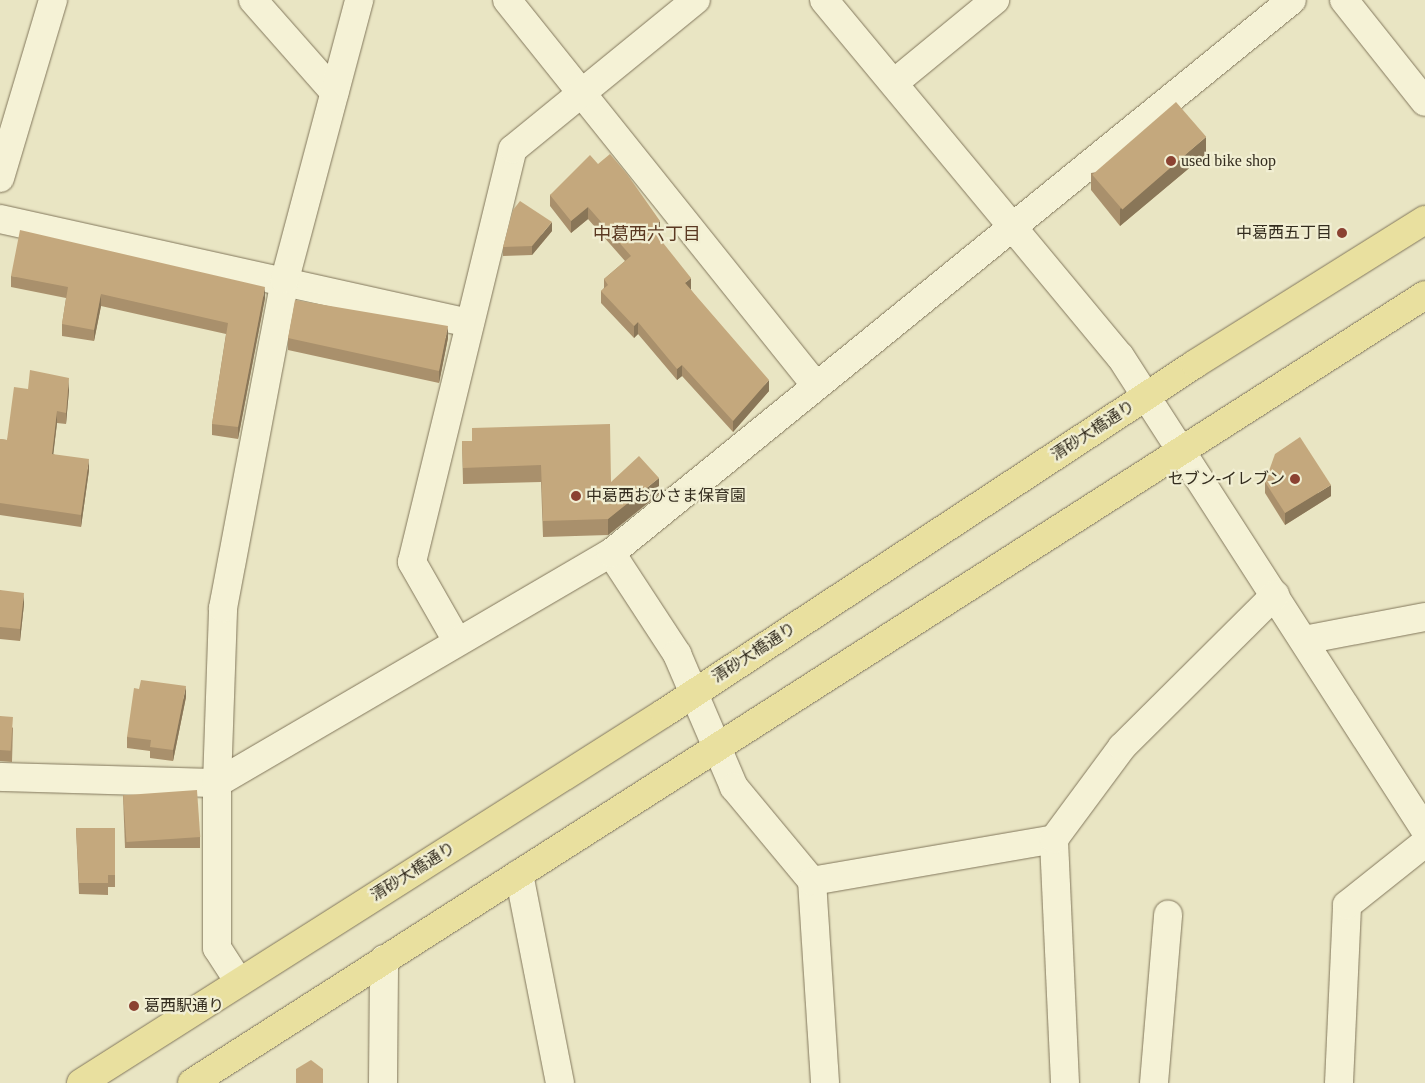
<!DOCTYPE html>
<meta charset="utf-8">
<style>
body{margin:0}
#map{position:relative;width:1425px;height:1083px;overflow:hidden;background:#e9e5c3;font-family:"Times New Roman","Noto Sans JP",serif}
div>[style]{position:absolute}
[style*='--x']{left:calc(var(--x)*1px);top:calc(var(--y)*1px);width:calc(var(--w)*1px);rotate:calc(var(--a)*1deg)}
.roads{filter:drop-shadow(0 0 1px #82775c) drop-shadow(0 0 1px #82775c)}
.minor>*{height:28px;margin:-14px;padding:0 14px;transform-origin:14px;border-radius:14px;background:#f5f2d6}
.major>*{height:28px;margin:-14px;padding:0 14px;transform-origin:14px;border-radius:14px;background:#e9e09f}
.wall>*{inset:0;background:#a9906c}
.shaded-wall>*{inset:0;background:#897658}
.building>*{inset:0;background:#c4a87d;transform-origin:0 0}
.dots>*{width:14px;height:14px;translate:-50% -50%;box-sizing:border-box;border:2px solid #f1eed2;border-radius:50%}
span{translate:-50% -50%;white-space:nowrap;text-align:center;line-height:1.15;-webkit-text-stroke:4.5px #f1eed2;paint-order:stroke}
.poi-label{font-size:16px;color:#332c1e}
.left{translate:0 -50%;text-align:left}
.right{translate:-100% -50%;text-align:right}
.street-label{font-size:16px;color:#332c1e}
.neighbourhood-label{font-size:18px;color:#5b3922}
</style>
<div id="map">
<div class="roads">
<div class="minor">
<div style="--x:253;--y:0;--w:123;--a:48.6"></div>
<div style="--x:507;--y:0;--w:493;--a:51.3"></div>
<div style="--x:824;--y:0;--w:463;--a:50.3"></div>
<div style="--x:1120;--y:356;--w:564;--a:57.24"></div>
<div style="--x:1344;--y:0;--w:130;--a:51.5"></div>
<div style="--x:894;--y:83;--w:131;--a:-39.4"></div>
<div style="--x:0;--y:178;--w:186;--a:-73.4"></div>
<div style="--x:0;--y:219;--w:481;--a:12.5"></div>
<div style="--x:611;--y:553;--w:121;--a:56.8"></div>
<div style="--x:677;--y:654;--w:145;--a:66.8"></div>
<div style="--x:734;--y:787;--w:122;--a:50.3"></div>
<div style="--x:812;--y:881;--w:202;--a:86.3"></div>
<div style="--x:1304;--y:640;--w:123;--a:-10.8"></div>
<div style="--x:457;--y:641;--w:91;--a:-119.7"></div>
<div style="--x:412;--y:562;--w:425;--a:-76.3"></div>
<div style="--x:513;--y:149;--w:236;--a:-39.2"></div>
<div style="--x:0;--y:777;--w:217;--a:1.6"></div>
<div style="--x:217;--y:783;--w:456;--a:-30.3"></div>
<div style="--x:611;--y:553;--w:877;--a:-39.08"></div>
<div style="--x:519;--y:874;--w:213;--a:78.9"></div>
<div style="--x:812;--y:881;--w:246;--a:-9.8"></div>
<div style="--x:239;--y:982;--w:40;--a:-122.9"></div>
<div style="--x:217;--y:948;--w:165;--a:-90"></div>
<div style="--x:217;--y:783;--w:175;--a:-88"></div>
<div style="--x:223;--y:608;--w:335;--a:-79.3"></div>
<div style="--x:285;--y:279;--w:289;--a:-75.1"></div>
<div style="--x:383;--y:1083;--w:124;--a:-89.5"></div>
<div style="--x:1065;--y:1083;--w:244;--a:-92.6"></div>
<div style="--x:1054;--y:839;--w:114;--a:-53.5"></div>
<div style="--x:1122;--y:747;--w:216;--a:-44.8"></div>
<div style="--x:1154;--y:1083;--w:169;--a:-85.2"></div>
<div style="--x:1339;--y:1083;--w:178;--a:-87.4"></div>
<div style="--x:1347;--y:905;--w:100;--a:-38.5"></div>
</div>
<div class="major">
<div style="--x:81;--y:1083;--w:690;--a:-32.4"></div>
<div style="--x:664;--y:713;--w:635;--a:-33.31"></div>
<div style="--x:1195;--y:364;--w:271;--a:-32.1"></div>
<div style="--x:192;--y:1083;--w:1463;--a:-32.58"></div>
</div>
</div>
<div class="wall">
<div style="clip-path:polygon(1206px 154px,1120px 226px,1091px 190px,1091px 173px)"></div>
<div style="clip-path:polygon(598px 164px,660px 233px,657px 236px,691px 290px,769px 391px,733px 432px,682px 376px,677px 380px,638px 334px,634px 338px,601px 303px,601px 291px,604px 288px,604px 279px,625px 261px,588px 219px,571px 233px,550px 206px,550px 195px)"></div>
<div style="clip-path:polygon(552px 231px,532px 255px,503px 256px,503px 247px)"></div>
<div style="clip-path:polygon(11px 276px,265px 298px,238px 439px,212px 435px,212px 424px,226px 334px,101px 306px,94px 341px,62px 336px,62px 324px,66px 298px,11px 287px)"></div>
<div style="clip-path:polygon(288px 338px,448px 338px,439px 383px,288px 350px)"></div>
<div style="clip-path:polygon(28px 389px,69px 390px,66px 424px,57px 423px,53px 454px,89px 470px,81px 527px,0 515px,0 439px,7px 440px)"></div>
<div style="clip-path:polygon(462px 441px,611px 482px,659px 494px,608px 535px,543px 537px,541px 482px,463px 484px)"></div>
<div style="clip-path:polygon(1265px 482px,1331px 496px,1285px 525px,1265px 493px)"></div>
<div style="clip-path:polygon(0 590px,24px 604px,20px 641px,0 639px)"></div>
<div style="clip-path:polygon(186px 697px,173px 761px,150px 758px,150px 751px,127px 748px,127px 737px)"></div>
<div style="clip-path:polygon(0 716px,13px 728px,12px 762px,0 761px)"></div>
<div style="clip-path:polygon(123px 795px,200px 837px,200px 848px,125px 848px)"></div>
<div style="clip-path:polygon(76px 828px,115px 828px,115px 887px,108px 887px,108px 895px,79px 894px)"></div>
</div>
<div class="shaded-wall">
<div style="clip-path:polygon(1206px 137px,1206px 154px,1120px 226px,1120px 209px)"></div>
<div style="clip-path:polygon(588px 207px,588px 219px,571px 233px,571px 221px)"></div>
<div style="clip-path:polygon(660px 221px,660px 233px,652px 240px,652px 229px)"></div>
<div style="clip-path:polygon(552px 222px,552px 231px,532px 255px,532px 246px)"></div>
<div style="clip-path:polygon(691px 278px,691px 290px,685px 283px)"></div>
<div style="clip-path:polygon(265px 287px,265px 298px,238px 439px,238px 427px)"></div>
<div style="clip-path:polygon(101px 294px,101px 306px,94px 341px,94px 330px)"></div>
<div style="clip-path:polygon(638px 322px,638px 334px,634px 338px,634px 326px)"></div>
<div style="clip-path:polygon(448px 326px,448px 338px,439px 383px,439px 371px)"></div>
<div style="clip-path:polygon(682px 365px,682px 376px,677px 380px,677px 369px)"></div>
<div style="clip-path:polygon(69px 378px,69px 390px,66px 424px,66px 413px)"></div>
<div style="clip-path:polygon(769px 380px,769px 391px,733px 432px,733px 421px)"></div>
<div style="clip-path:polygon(57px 411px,57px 423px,52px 466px,52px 454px)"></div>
<div style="clip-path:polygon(89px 459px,89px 470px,81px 527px,81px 515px)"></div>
<div style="clip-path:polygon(659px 478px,659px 494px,608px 535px,608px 519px)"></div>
<div style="clip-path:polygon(1331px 485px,1331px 496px,1285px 525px,1285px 513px)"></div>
<div style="clip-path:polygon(24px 593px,24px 604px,20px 641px,20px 629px)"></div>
<div style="clip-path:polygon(186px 686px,186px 697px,173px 761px,173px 750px)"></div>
</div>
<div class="building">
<div style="left:1176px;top:102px;width:46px;height:111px;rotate:49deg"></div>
<div style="clip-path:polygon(610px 154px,627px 174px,660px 221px,652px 229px,691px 278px,685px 283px,769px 380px,733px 421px,682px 365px,677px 369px,638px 322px,634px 326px,601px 291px,608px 285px,604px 279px,631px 256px,588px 207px,571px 221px,550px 195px,590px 155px,598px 164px)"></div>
<div style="clip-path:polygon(520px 201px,552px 222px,532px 246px,503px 247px,513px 210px)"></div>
<div style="clip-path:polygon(20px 230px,265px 287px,238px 427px,212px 424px,228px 323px,101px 294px,94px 330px,62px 324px,68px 287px,11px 276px)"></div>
<div style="clip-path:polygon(295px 300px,448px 326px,439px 371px,288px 338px)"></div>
<div style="clip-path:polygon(30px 370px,69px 378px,66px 413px,57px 411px,52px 454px,89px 459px,81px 515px,0 503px,0 439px,7px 440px,14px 387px,28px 389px)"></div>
<div style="clip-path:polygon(610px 424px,611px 482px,639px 456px,659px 478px,608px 519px,543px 521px,541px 465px,463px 468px,462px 441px,472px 441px,472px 428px)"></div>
<div style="clip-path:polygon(1300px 437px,1331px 485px,1285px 513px,1265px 482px,1275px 454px)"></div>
<div style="clip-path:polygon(0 590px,24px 593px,20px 629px,0 627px)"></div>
<div style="clip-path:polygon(141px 680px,186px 686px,173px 750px,150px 747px,151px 740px,127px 737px,134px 688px,139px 689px)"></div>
<div style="left:0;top:716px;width:13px;height:34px;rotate:4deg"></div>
<div style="left:197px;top:790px;width:47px;height:74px;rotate:86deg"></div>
<div style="clip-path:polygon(76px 828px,115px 828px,115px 875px,108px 875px,108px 883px,79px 883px)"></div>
<div style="clip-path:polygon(311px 1060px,323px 1069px,323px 1083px,296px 1083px,296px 1069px)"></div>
</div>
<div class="dots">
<div style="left:1171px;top:161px;background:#8b4232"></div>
<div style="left:1342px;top:233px;background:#8b4232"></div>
<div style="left:1295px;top:479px;background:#8b4232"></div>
<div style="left:576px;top:496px;background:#8b4232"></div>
<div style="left:134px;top:1006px;background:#8b4232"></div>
</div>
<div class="poi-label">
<span class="left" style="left:1181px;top:161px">used bike shop</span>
<span class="right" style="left:1332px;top:233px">中葛西五丁目</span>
<span class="right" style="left:1285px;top:479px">セブン-イレブン</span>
<span class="left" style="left:586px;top:496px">中葛西おひさま保育園</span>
<span class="left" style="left:144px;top:1006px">葛西駅通り</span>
</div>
<div class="street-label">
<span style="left:1093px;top:431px;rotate:-33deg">清砂大橋通り</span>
<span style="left:754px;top:653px;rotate:-33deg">清砂大橋通り</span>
<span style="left:413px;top:872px;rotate:-32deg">清砂大橋通り</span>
</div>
<div class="neighbourhood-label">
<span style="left:647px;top:234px">中葛西六丁目</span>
</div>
</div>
